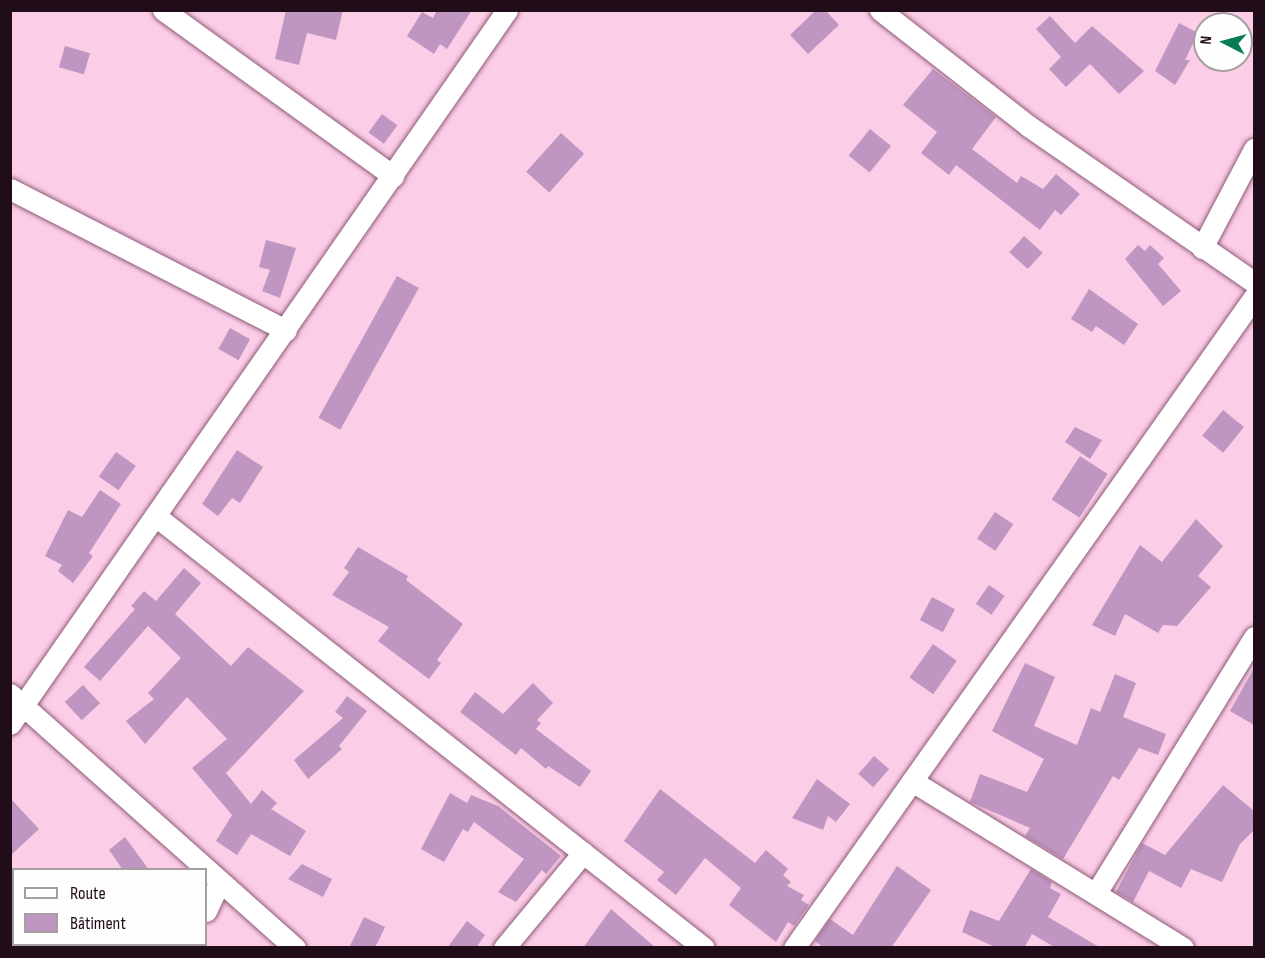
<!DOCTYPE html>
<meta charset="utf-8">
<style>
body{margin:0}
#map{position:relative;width:1265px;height:958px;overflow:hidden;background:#fccde7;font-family:"Sofia Sans Condensed",sans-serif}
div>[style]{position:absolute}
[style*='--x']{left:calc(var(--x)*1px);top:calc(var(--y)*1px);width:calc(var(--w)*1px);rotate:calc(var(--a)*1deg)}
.building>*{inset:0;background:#bf96c2;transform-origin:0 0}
.roads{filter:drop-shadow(0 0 2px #8d5a78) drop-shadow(0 0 2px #8d5a78)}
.minor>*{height:21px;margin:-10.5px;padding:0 10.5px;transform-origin:10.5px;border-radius:10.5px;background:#fff}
span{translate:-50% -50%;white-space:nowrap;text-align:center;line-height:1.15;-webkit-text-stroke:6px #fefefe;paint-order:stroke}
.frame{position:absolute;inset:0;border:12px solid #210d19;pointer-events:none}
.legend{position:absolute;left:12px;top:868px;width:195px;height:78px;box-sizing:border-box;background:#fefefe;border:2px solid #a69ea2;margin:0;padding:8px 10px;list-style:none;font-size:18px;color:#210d19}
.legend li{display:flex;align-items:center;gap:12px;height:30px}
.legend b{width:30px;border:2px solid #a69ea2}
.north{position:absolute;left:1193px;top:12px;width:60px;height:60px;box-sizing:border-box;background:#fefefe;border:2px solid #a69ea2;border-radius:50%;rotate:276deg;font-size:16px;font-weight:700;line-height:24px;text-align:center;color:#210d19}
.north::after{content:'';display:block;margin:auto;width:21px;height:27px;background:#087b58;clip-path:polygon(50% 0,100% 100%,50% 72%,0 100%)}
</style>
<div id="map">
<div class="building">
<div style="clip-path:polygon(286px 10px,343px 10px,336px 40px,307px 33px,299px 65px,275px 59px)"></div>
<div style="clip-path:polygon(437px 10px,472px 10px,447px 49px,440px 44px,434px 54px,407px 36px,422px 12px,433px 18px)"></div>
<div style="clip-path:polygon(816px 10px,825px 10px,839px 25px,808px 54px,790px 35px)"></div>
<div style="clip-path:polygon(1050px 16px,1075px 43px,1092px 26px,1144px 71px,1119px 94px,1090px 64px,1066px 87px,1049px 69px,1061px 57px,1036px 29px)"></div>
<div style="clip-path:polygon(1179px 23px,1198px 33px,1185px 60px,1190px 60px,1175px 85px,1155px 71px)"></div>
<div style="left:65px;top:46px;width:26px;height:22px;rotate:16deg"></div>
<div style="clip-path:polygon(933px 69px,996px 117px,972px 149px,1017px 183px,1021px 176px,1043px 189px,1056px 174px,1080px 194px,1061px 215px,1055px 210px,1040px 230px,956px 165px,949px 175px,921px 153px,937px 132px,903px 105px)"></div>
<div style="left:382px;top:114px;width:19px;height:23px;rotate:36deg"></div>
<div style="left:870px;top:129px;width:27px;height:34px;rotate:39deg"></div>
<div style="left:561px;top:133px;width:31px;height:52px;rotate:42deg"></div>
<div style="left:1024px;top:236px;width:25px;height:22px;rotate:42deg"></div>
<div style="clip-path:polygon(266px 240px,296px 248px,280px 298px,262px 291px,270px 270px,259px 267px)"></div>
<div style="clip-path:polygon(1138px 245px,1145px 251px,1150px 245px,1164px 258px,1158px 264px,1181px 291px,1163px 306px,1125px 259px)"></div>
<div style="left:397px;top:276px;width:25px;height:162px;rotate:29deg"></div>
<div style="clip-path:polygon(1089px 289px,1138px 324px,1124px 345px,1096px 326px,1092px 332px,1071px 319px)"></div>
<div style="left:230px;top:328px;width:23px;height:24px;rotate:29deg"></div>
<div style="left:1223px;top:410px;width:27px;height:33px;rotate:39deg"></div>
<div style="clip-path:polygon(1075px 427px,1102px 440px,1090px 459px,1065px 442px)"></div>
<div style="clip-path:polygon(237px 450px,263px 467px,240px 503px,232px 498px,218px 516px,202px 504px)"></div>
<div style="left:116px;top:452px;width:24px;height:30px;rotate:35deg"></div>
<div style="left:1080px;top:456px;width:33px;height:52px;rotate:33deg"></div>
<div style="clip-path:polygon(100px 490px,121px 504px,89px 553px,93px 556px,73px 583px,58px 571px,62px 565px,45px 556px,68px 510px,82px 517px)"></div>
<div style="left:995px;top:512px;width:22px;height:32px;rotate:34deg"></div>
<div style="clip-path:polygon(1196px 519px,1223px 546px,1198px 576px,1211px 587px,1177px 626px,1163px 625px,1158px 633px,1125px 614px,1115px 636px,1092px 625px,1140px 545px,1162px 562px)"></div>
<div style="clip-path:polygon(358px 547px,408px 576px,406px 580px,463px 624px,437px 660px,441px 663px,429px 679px,378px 641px,389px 627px,332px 595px,349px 572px,344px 568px)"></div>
<div style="clip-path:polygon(184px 568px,201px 583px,175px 614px,231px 666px,248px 647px,304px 691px,226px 773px,251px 804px,262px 790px,277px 803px,271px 809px,306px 831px,290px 856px,251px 834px,237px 855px,216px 841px,232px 815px,192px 768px,227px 739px,187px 697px,145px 744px,126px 721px,154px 699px,148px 693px,181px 658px,148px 626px,100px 681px,84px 667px,135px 609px,131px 606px,144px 591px,156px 601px)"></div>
<div style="left:989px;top:585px;width:19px;height:23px;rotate:35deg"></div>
<div style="left:932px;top:597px;width:26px;height:26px;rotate:28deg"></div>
<div style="left:933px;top:644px;width:29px;height:41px;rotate:35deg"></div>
<div style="clip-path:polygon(1025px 663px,1055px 677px,1034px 726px,1077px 745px,1091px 708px,1100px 712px,1115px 674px,1136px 683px,1123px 717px,1166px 734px,1158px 755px,1139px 748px,1119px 780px,1113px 776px,1063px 859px,1025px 836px,1030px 828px,970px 802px,980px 774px,1027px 792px,1044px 759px,992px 731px)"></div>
<div style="clip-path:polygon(1254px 668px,1254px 725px,1230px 711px)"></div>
<div style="clip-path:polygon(533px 683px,553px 703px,537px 720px,541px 723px,536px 729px,591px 771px,580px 787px,548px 766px,546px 769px,521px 748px,516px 755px,460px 712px,475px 692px,503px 714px)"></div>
<div style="left:83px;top:685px;width:25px;height:25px;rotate:47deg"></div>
<div style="clip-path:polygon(347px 696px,367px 711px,339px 746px,342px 749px,308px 779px,294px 760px,343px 718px,335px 712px)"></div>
<div style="left:874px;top:756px;width:20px;height:24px;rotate:41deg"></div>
<div style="clip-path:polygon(817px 779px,850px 804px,836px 822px,828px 816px,823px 830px,792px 818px)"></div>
<div style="clip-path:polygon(1223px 785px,1254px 811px,1254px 830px,1240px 844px,1222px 882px,1191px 869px,1181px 888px,1149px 871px,1133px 902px,1116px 892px,1142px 843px,1165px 855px)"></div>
<div style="clip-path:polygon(660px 789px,755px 863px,766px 850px,788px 869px,783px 875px,791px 882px,787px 886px,804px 895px,801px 900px,809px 905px,794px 926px,788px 922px,776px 942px,729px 905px,741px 888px,705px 858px,676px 895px,657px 880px,664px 872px,624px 841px)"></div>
<div style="clip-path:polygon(450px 793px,467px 803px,471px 795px,498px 806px,561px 856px,546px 874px,542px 870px,516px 902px,498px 892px,524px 859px,474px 822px,468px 832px,463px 829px,444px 862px,421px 849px)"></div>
<div style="clip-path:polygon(10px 798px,39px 829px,10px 856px)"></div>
<div style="clip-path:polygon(125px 837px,149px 870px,123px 870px,109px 850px)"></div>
<div style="clip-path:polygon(302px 864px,332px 879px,323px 897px,288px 879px)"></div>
<div style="clip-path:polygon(897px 866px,931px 890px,891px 948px,824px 948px,815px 941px,830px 919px,853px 935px)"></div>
<div style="clip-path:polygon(1031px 869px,1052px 882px,1050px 888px,1061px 894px,1048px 917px,1101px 948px,1056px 948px,1032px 934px,1024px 948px,997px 948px,962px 932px,970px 910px,999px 921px)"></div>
<div style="clip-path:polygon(611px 909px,656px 948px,583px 948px)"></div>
<div style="clip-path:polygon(364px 917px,385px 927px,378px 942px,374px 948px,349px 948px)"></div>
<div style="clip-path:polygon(467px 921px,485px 935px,476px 948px,447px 948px)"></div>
</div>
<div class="roads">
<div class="minor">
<div style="--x:163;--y:10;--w:284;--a:35.8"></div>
<div style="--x:880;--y:10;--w:187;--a:38"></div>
<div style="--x:1027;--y:125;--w:276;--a:34.7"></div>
<div style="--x:10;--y:189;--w:310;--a:27.1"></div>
<div style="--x:1202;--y:248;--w:112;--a:-62.3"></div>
<div style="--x:157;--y:517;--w:696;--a:38.24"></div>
<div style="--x:10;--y:694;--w:382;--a:41.7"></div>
<div style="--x:10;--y:724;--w:870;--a:-55.16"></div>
<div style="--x:912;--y:781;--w:318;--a:31.6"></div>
<div style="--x:1096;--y:893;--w:301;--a:-58.3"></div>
<div style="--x:206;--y:911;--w:33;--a:-65"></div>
<div style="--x:188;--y:948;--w:4;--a:-76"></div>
<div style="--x:504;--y:948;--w:124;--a:-50.3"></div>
<div style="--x:794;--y:948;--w:797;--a:-54.75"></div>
</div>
</div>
<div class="frame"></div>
<ul class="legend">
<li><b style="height:8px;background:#fff"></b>Route</li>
<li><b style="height:16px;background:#bf96c2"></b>Bâtiment</li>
</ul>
<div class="north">N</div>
</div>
